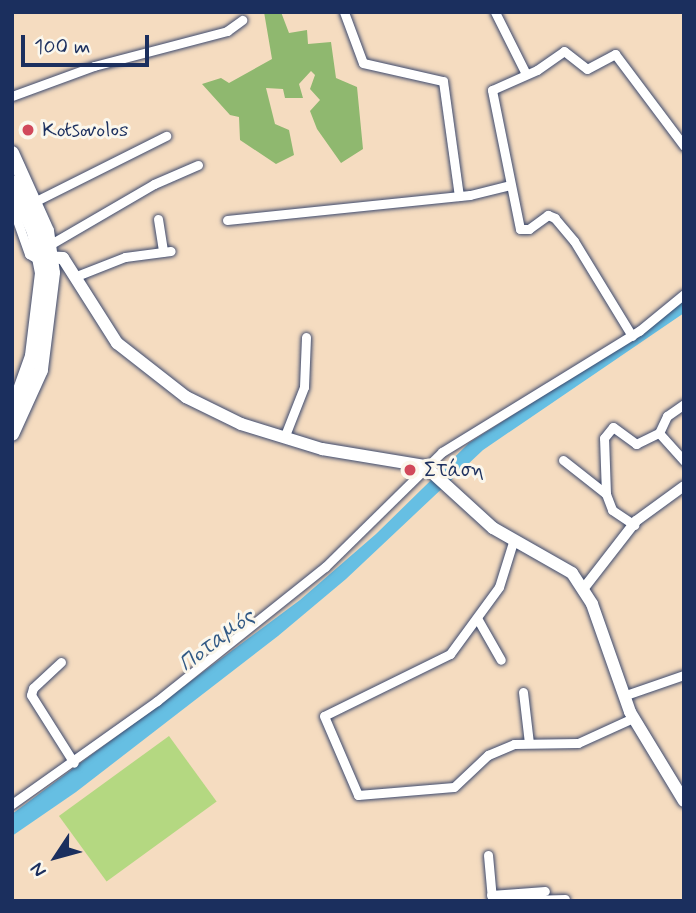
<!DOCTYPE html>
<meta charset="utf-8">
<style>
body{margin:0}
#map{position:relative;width:696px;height:913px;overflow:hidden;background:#f5dcc0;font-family:Mynerve,sans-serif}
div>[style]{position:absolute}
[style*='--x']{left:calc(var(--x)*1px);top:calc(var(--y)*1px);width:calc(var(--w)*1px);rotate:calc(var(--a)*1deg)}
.green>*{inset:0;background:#b4d881;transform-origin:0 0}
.forest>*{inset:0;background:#8fb86f}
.water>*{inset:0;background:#66bfe3}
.roads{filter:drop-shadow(0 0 2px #3c496d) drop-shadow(0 0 2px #3c496d)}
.minor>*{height:9px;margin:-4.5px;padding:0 4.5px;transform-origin:4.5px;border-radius:4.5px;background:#fff}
.tertiary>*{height:10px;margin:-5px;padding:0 5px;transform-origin:5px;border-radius:5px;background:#fff}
.secondary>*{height:12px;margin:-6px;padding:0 6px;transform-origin:6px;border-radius:6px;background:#fff}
.primary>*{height:14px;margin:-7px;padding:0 7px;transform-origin:7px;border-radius:7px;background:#fff}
.dots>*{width:19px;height:19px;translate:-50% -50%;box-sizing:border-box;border:4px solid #fbf7ec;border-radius:50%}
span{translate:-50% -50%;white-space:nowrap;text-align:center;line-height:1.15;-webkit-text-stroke:6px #fbf7ec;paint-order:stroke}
.poi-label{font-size:21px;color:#1b2f5e}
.left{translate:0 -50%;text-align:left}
.water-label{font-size:23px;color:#325a86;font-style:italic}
.frame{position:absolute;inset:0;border:14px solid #1b2f5e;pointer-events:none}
.north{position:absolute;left:21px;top:822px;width:70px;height:70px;-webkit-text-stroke:5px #fbf7ec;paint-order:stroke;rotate:234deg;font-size:19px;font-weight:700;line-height:28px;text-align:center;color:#1b2f5e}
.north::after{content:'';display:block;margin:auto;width:24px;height:32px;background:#1b2f5e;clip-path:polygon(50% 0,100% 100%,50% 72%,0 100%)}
.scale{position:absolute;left:21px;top:35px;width:128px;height:32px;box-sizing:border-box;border:4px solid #1b2f5e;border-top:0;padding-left:9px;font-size:21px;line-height:24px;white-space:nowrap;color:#1b2f5e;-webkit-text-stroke:5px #fbf7ec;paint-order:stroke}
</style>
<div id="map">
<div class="green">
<div style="left:169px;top:736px;width:81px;height:136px;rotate:54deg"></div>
</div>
<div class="forest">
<div style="clip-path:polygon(264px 12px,281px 12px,289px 33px,307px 30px,308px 44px,331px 42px,336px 78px,357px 87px,363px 149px,341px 163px,317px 129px,310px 111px,320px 100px,310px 89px,315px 75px,311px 71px,299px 84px,303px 98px,285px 98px,283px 89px,266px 88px,275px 124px,289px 130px,294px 155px,276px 164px,240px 140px,239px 117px,230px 115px,202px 84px,221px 78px,229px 83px,272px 59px)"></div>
</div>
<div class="water">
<div style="clip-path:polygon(684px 299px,684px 313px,483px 450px,346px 579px,278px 636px,76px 792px,12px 836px,12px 814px,300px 600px,376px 534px,469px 443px,632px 339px)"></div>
</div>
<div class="roads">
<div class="minor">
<div style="--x:344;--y:12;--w:54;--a:69.6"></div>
<div style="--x:363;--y:63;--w:82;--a:12.7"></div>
<div style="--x:443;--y:81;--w:116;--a:82.1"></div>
<div style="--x:495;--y:12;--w:69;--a:63.4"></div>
<div style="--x:12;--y:96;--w:87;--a:-20.1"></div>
<div style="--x:94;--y:66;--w:138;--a:-14.7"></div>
<div style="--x:227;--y:31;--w:19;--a:-36"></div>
<div style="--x:34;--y:202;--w:148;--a:-26.6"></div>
<div style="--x:12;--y:206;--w:51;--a:70.5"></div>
<div style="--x:29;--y:254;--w:14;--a:30"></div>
<div style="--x:158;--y:219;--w:33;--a:81"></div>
<div style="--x:227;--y:220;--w:244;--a:-5.9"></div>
<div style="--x:470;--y:195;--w:41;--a:-14"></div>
<div style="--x:51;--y:244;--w:119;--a:-30.2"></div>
<div style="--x:154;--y:184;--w:48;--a:-23.4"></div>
<div style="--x:74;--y:277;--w:55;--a:-21.4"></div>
<div style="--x:125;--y:257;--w:46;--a:-7.4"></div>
<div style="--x:632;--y:336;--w:111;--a:-121.4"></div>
<div style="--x:574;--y:241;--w:30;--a:-130"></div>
<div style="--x:555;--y:218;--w:8;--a:-157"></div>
<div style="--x:548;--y:215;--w:24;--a:144"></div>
<div style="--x:529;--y:229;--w:9;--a:180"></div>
<div style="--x:520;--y:229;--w:142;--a:-101.4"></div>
<div style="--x:492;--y:90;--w:49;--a:-24"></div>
<div style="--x:537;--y:70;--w:33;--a:-35"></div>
<div style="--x:564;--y:51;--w:29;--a:38"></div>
<div style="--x:587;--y:69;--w:32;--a:-28"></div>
<div style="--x:615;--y:54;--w:115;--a:53.1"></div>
<div style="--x:659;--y:433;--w:19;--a:-65"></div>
<div style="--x:667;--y:416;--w:21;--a:-35"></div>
<div style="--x:284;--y:438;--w:55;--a:-68.6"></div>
<div style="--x:304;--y:387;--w:50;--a:-87.7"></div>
<div style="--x:563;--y:460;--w:55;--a:38.3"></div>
<div style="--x:606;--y:494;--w:17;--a:69"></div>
<div style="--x:612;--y:510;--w:27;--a:34"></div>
<div style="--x:606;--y:494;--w:56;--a:-92"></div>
<div style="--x:604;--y:438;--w:14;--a:-51"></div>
<div style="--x:613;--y:427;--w:29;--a:36"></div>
<div style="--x:636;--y:444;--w:25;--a:-26"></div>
<div style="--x:659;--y:433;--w:38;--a:48"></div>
<div style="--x:513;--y:542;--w:47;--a:107.3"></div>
<div style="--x:499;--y:587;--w:83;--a:126.2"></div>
<div style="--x:450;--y:654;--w:140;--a:153.8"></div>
<div style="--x:324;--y:716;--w:86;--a:66.7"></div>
<div style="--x:358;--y:795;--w:96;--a:-4.8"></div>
<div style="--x:454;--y:787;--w:47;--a:-43.3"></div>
<div style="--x:488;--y:755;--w:28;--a:-23"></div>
<div style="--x:514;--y:744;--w:64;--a:-0.9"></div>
<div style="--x:578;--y:743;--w:60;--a:-24.4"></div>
<div style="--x:477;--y:618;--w:48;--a:60.3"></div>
<div style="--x:61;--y:662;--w:38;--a:137"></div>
<div style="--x:33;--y:688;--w:7;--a:106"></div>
<div style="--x:31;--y:695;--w:80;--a:57.7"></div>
<div style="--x:523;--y:692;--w:51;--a:83.3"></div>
<div style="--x:623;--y:696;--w:65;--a:-19"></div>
<div style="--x:12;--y:804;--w:178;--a:-35.4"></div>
<div style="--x:157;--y:701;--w:215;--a:-38.6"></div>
<div style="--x:325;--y:567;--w:164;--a:-44.5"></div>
<div style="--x:442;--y:452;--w:231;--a:-31.6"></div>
<div style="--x:639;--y:331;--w:58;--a:-39.4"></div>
<div style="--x:488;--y:855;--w:44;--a:84.8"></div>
<div style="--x:491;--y:895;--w:54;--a:-4.2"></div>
<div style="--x:492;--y:901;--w:73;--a:-1.6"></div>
</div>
<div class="tertiary">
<div style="--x:584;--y:588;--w:85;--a:-52.2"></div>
<div style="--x:636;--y:521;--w:59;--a:-36.1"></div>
</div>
<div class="secondary">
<div style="--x:43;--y:257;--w:20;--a:3"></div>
<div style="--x:63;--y:258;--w:101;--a:57.6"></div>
<div style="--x:117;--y:343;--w:88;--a:38"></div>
<div style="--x:186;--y:397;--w:61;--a:26.1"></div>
<div style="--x:241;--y:424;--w:85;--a:17.2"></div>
<div style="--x:322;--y:449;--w:104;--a:9.4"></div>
<div style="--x:425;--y:466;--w:92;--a:42.4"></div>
<div style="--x:493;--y:528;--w:91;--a:29.7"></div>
<div style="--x:572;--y:573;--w:37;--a:57"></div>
<div style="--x:592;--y:604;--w:114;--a:70.6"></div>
<div style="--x:630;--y:712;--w:104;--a:58.8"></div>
</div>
<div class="primary">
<div style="--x:12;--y:153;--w:85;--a:65.8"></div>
<div style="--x:47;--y:231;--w:42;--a:81.9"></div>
<div style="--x:53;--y:273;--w:98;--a:97.1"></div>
<div style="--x:41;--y:370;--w:70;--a:114.4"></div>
<div style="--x:12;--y:182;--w:55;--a:66.3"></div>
<div style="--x:34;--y:232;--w:42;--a:79"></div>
<div style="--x:42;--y:273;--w:84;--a:96.9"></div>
<div style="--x:32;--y:356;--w:59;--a:109.7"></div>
</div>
</div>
<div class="dots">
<div style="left:28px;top:130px;background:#d1495b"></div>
<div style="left:410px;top:470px;background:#d1495b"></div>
</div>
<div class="poi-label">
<span class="left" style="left:42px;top:130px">Kotsovolos</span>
<span class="left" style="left:424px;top:470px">Στάση</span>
</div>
<div class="water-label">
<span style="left:217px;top:641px;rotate:-37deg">Ποταμός</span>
</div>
<div class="frame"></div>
<div class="north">N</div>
<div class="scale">100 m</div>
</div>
